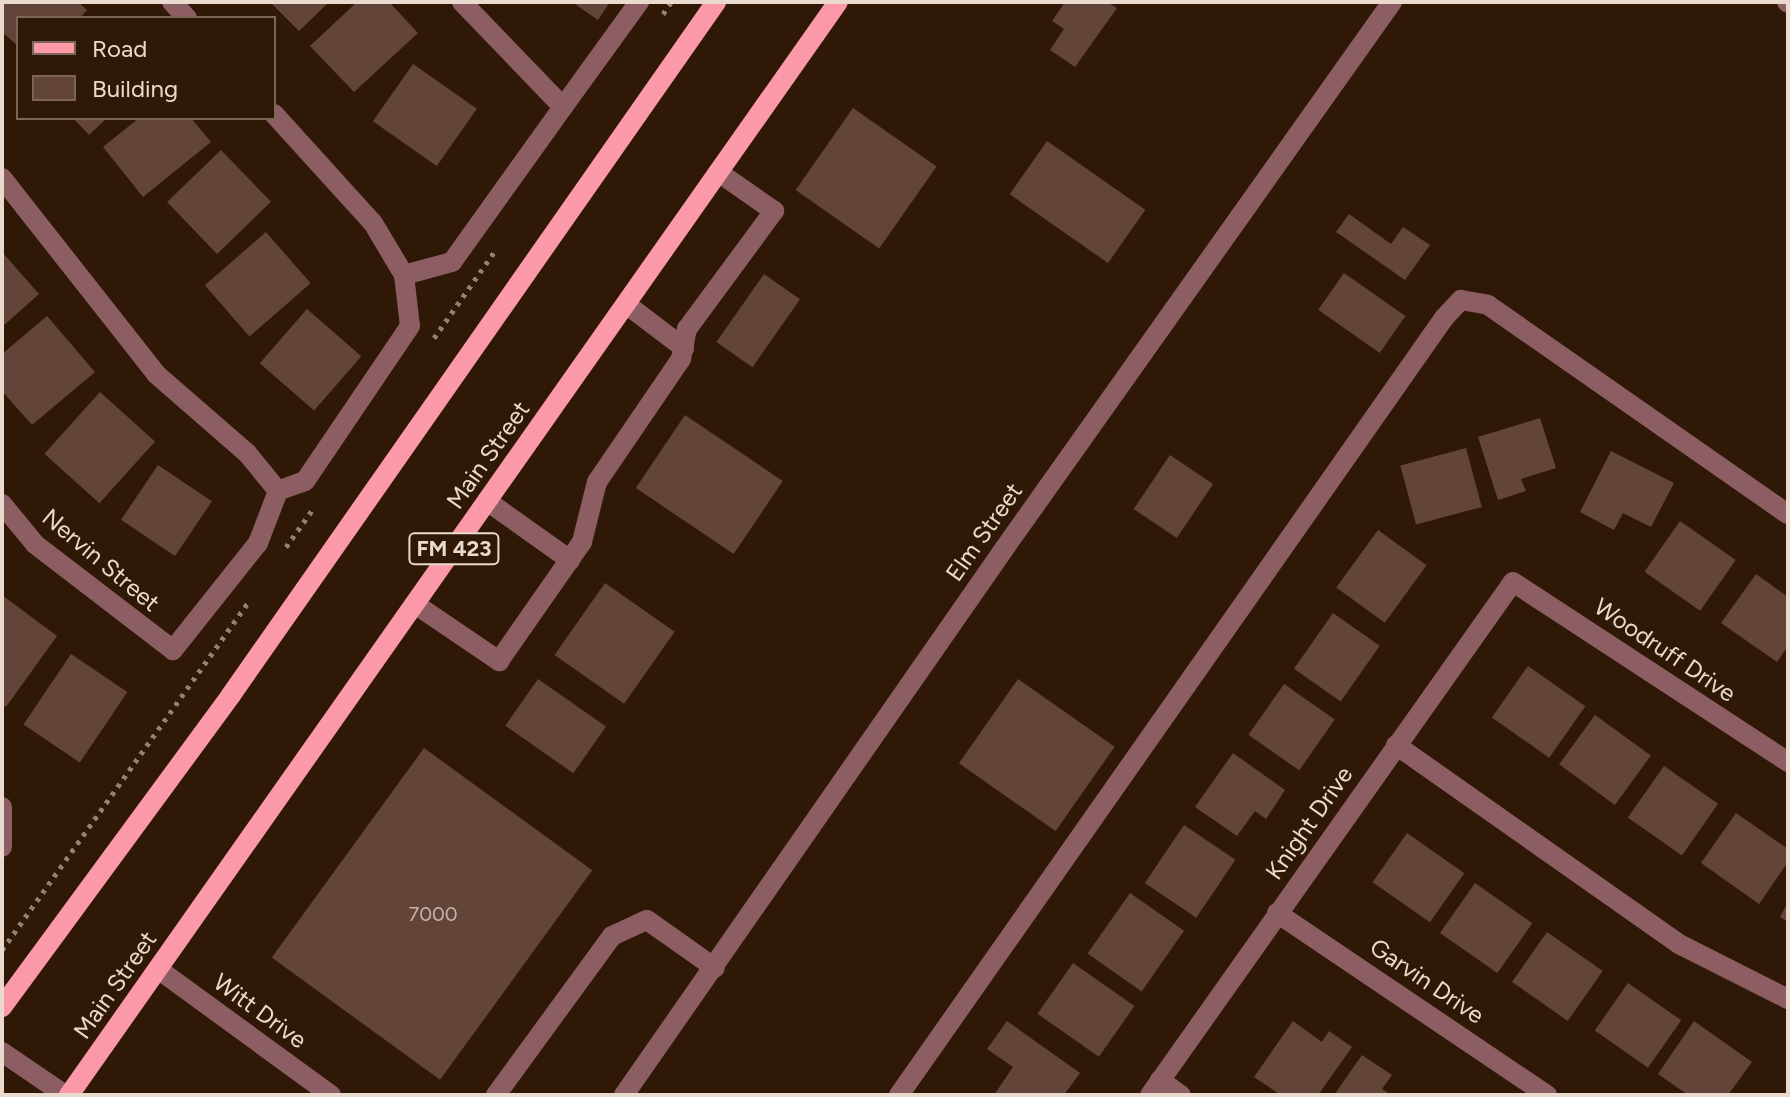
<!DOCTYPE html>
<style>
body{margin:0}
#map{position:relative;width:1790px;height:1097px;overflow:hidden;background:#2f1906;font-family:Figtree,sans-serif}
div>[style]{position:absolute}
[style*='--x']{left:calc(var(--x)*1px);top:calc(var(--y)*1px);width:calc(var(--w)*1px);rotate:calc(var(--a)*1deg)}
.building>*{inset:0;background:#634439;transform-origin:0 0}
.path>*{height:5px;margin-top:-2.5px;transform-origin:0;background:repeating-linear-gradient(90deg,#948171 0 4px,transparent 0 10px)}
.minor>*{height:20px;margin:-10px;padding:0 10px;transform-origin:10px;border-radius:10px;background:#8c5d63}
.major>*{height:20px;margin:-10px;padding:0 10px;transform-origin:10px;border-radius:10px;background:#fc99a9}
span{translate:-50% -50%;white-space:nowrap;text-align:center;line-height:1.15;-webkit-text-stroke:6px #2f1906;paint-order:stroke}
.number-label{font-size:20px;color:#c8b4a9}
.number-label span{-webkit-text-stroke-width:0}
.shield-label span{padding:2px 6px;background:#2f1906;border:2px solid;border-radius:6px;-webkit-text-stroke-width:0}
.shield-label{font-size:22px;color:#eadace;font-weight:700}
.street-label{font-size:24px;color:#eadace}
.frame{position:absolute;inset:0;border:4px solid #eadace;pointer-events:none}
.legend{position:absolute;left:16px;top:16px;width:260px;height:104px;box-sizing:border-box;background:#2f1906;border:2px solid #7a6656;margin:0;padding:10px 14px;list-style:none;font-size:24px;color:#eadace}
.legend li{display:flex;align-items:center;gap:16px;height:40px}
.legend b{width:40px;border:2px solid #7a6656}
</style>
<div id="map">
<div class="building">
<div style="clip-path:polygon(2px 2px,78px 2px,87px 10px,80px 18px,18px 18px,18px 46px,2px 32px)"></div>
<div style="clip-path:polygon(270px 2px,329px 2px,299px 31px)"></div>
<div style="clip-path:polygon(357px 2px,389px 2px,418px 33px,354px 92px,310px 46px)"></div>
<div style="clip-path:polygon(572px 2px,610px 2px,598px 20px)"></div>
<div style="clip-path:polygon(1065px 2px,1107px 2px,1117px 8px,1075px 67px,1050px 50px,1064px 29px,1052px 21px)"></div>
<div style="left:413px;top:64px;width:78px;height:70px;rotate:35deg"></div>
<div style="left:853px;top:108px;width:102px;height:100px;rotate:35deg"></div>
<div style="clip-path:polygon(73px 118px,107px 118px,89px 135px)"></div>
<div style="clip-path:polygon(139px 118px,191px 118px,211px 142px,143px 197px,103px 147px)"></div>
<div style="left:1047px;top:141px;width:120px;height:65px;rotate:35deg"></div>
<div style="left:221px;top:150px;width:72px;height:75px;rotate:46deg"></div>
<div style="clip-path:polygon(1349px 214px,1391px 244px,1403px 227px,1430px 245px,1405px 280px,1336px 232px)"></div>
<div style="left:266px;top:232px;width:68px;height:81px;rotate:49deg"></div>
<div style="clip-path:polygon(2px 252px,39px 294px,2px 327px)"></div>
<div style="left:1344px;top:273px;width:75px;height:45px;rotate:35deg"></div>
<div style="left:764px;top:274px;width:44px;height:83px;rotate:35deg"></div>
<div style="left:307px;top:309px;width:72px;height:72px;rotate:41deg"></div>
<div style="clip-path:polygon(47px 316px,95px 372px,32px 425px,2px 391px,2px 354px)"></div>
<div style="left:100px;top:392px;width:74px;height:83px;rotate:42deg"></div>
<div style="left:685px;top:415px;width:118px;height:88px;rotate:34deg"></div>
<div style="clip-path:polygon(1540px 418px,1556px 468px,1521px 479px,1526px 491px,1498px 500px,1478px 437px)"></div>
<div style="left:1466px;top:448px;width:61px;height:68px;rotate:75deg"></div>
<div style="clip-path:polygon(1611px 451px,1674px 483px,1651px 527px,1623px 513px,1614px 530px,1580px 512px)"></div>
<div style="left:1170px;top:455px;width:52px;height:65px;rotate:34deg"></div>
<div style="left:158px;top:465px;width:65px;height:66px;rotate:34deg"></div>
<div style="left:1680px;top:521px;width:68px;height:62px;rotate:35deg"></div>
<div style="left:1378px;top:530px;width:60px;height:71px;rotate:36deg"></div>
<div style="clip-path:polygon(1756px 574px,1788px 597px,1788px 646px,1777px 662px,1721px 623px)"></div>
<div style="left:605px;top:583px;width:85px;height:88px;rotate:35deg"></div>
<div style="clip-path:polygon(2px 595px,57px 636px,6px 707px,2px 704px)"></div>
<div style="left:1333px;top:613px;width:57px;height:68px;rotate:35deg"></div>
<div style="left:71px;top:654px;width:68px;height:85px;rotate:34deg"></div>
<div style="left:1528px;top:666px;width:70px;height:63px;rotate:35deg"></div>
<div style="left:538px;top:679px;width:83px;height:57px;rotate:35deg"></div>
<div style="left:1018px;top:679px;width:118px;height:103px;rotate:35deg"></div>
<div style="left:1284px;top:684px;width:62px;height:62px;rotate:35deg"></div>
<div style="left:1595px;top:715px;width:69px;height:61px;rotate:36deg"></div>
<div style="left:424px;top:748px;width:208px;height:259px;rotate:36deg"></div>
<div style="clip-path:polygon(1233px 753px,1285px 790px,1266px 819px,1255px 811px,1237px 836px,1195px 807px)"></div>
<div style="left:1664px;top:766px;width:66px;height:63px;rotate:35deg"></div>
<div style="clip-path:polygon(1736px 813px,1788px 849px,1788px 862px,1759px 904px,1701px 863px)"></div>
<div style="left:1184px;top:825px;width:62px;height:70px;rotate:34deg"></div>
<div style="left:1407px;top:833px;width:70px;height:60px;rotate:35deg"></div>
<div style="left:1475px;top:883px;width:70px;height:61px;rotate:35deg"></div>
<div style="left:1130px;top:893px;width:66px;height:74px;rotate:35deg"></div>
<div style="clip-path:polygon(1788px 902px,1788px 922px,1780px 917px)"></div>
<div style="left:1547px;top:932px;width:68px;height:61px;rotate:35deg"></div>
<div style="left:1073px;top:963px;width:75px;height:62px;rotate:35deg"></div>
<div style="left:1628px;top:983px;width:65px;height:58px;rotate:35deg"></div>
<div style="clip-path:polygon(1007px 1021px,1080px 1073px,1064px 1095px,994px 1095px,1013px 1067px,987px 1049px)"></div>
<div style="clip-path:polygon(1293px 1021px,1322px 1042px,1329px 1031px,1352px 1047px,1318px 1095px,1281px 1095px,1254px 1077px)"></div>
<div style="clip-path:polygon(1694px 1021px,1752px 1062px,1728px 1095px,1688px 1095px,1658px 1074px)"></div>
<div style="clip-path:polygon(1362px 1055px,1392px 1075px,1382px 1089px,1391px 1095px,1334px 1095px)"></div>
</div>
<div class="path">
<div style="--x:663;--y:14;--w:14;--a:-56"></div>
<div style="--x:434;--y:338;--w:106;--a:-55"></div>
<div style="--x:286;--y:547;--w:50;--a:-54.7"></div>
<div style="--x:2;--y:950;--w:428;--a:-54.7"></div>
</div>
<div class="minor">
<div style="--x:172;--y:2;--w:22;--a:47"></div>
<div style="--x:1787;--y:2;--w:1;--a:45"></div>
<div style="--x:563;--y:107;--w:130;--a:-54.1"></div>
<div style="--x:274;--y:114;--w:147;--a:47.8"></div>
<div style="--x:373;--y:223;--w:61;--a:59.2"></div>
<div style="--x:404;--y:275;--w:51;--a:83.3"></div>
<div style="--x:410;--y:326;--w:187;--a:124.1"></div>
<div style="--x:305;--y:481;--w:29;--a:160"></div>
<div style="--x:2;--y:178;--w:249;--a:51.8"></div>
<div style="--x:156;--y:374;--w:121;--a:41"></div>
<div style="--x:247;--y:453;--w:49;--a:50.8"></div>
<div style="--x:278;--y:491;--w:56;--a:111"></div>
<div style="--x:258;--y:543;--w:137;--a:128.5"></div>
<div style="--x:173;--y:650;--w:174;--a:-142.5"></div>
<div style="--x:35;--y:544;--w:52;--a:-129.5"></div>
<div style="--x:404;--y:275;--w:50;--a:-15.2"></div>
<div style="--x:452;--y:262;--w:191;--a:-54.4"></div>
<div style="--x:563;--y:107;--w:146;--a:-133.9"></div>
<div style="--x:626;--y:304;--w:73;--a:37.2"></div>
<div style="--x:487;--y:501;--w:102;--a:35.4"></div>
<div style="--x:415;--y:604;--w:102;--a:34.2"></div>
<div style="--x:499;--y:661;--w:145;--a:-55.1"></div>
<div style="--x:582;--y:542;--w:62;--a:-76"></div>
<div style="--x:597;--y:482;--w:149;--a:-55.7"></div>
<div style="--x:681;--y:359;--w:31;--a:-79"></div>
<div style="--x:687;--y:329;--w:147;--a:-53.6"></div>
<div style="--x:774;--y:211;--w:68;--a:-145.1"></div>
<div style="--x:1396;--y:745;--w:346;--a:35.1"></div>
<div style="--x:1679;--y:944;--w:122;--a:26.8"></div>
<div style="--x:2;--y:807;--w:40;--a:90"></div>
<div style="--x:1277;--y:913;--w:326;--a:34"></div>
<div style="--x:158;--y:969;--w:214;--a:36.1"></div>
<div style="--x:2;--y:1052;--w:76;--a:34.3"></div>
<div style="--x:1160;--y:1080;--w:26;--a:36"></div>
<div style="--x:496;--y:1095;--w:197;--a:-53.9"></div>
<div style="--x:612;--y:936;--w:38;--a:-25"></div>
<div style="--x:647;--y:920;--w:83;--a:35.2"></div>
<div style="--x:624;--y:1095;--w:665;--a:-55.16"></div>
<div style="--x:1004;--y:549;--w:671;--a:-54.65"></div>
<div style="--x:899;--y:1095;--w:949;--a:-54.95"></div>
<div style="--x:1444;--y:318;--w:25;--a:-47"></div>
<div style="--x:1461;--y:300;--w:27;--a:10"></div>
<div style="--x:1488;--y:305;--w:366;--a:34.9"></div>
<div style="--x:1150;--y:1095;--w:628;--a:-54.72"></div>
<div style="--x:1513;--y:582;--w:329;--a:33.2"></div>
</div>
<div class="major">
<div style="--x:2;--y:1007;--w:387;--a:-53.7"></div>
<div style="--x:231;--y:695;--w:846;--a:-55.01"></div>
<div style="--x:69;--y:1095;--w:1336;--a:-54.87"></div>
</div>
<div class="number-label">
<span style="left:433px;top:914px">7000</span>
</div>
<div class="shield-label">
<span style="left:454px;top:549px">FM 423</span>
</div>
<div class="street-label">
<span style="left:488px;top:455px;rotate:-55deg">Main Street</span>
<span style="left:984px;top:532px;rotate:-55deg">Elm Street</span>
<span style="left:101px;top:560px;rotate:40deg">Nervin Street</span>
<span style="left:1665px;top:650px;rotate:34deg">Woodruff Drive</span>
<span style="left:1309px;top:823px;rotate:-55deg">Knight Drive</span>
<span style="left:1427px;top:981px;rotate:34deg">Garvin Drive</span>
<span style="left:115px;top:985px;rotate:-55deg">Main Street</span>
<span style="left:260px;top:1011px;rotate:36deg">Witt Drive</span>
</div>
<div class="frame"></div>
<ul class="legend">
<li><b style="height:10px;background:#fc99a9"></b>Road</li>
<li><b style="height:22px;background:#634439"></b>Building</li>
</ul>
</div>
